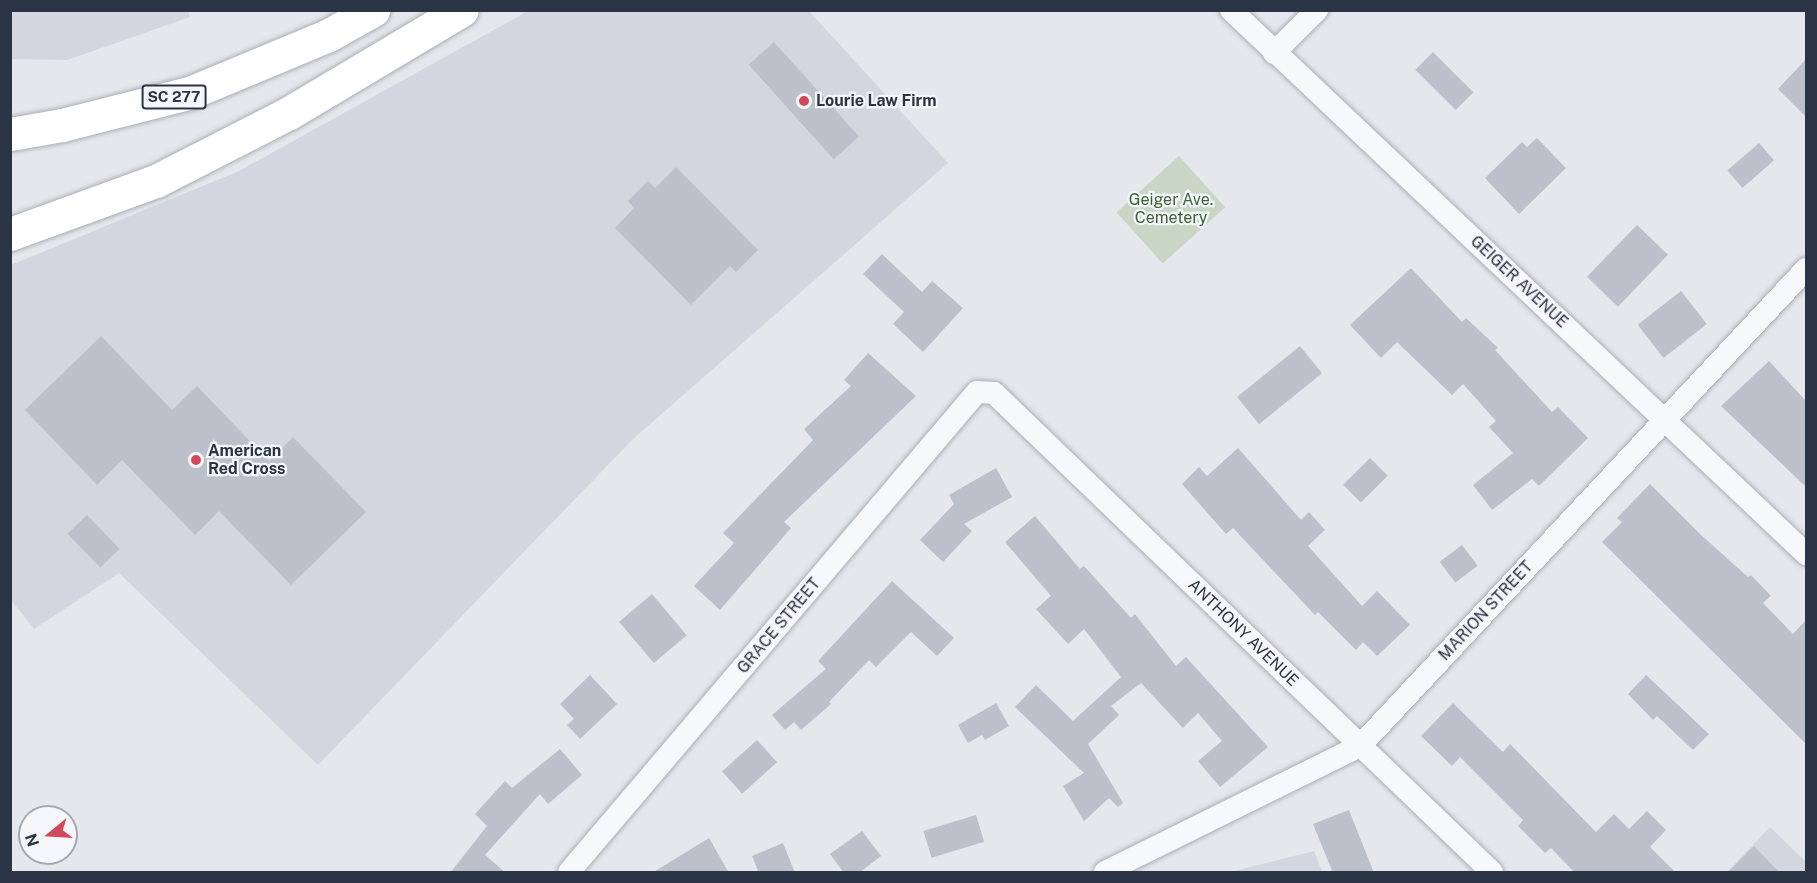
<!DOCTYPE html>
<style>
body{margin:0}
#map{position:relative;width:1817px;height:883px;overflow:hidden;background:#e4e7ec;font-family:"Public Sans",sans-serif}
div>[style]{position:absolute}
[style*='--x']{left:calc(var(--x)*1px);top:calc(var(--y)*1px);width:calc(var(--w)*1px);rotate:calc(var(--a)*1deg)}
.built>*{inset:0;background:#d2d6de}
.green>*{inset:0;background:#c9d6c5;transform-origin:0 0}
.building>*{inset:0;background:#bbc0ca;transform-origin:0 0}
.roads{filter:drop-shadow(0 0 2px #a9aeb7) drop-shadow(0 0 2px #a9aeb7)}
.minor>*{height:22px;margin:-11px;padding:0 11px;transform-origin:11px;border-radius:11px;background:#f7f8fa}
.trunk>*{height:33px;margin:-16.5px;padding:0 16.5px;transform-origin:16.5px;border-radius:16.5px;background:#fff}
.motorway>*{height:33px;margin:-16.5px;padding:0 16.5px;transform-origin:16.5px;border-radius:16.5px;background:#fff}
.dots>*{width:16px;height:16px;translate:-50% -50%;box-sizing:border-box;border:3px solid #f4f6f9;border-radius:50%}
span{translate:-50% -50%;white-space:nowrap;text-align:center;line-height:1.15;-webkit-text-stroke:4.5px #f4f6f9;paint-order:stroke}
.shield-label span{padding:2px 4px;background:#f4f6f9;border:2px solid;border-radius:4px;-webkit-text-stroke-width:0}
.shield-label{font-size:15px;color:#2b3445;font-weight:700}
.poi-label{font-size:16px;color:#2b3445;font-weight:700}
.left{translate:0 -50%;text-align:left}
.park-label{font-size:16px;color:#3f6138}
.street-label{font-size:16px;color:#2b3445}
.frame{position:absolute;inset:0;border:12px solid #2b3445;pointer-events:none}
.north{position:absolute;left:18px;top:805px;width:60px;height:60px;box-sizing:border-box;background:#f4f6f9;border:2px solid #a4a8b1;border-radius:50%;rotate:252deg;font-size:16px;font-weight:700;line-height:24px;text-align:center;color:#2b3445}
.north::after{content:'';display:block;margin:auto;width:21px;height:27px;background:#d1495b;clip-path:polygon(50% 0,100% 100%,50% 72%,0 100%)}
</style>
<div id="map">
<div class="built">
<div style="clip-path:polygon(11px 10px,188px 10px,190px 17px,67px 60px,11px 59px)"></div>
<div style="clip-path:polygon(528px 11px,809px 11px,948px 163px,633px 439px,318px 765px,119px 573px,34px 629px,11px 600px,11px 265px,239px 171px)"></div>
<div style="clip-path:polygon(1770px 827px,1806px 862px,1806px 872px,1727px 872px)"></div>
<div style="clip-path:polygon(1314px 851px,1322px 872px,1231px 872px,1298px 855px)"></div>
</div>
<div class="green">
<div style="left:1179px;top:156px;width:69px;height:84px;rotate:48deg"></div>
</div>
<div class="building">
<div style="left:774px;top:42px;width:127px;height:34px;rotate:48deg"></div>
<div style="left:1433px;top:52px;width:57px;height:25px;rotate:45deg"></div>
<div style="clip-path:polygon(1806px 59px,1806px 117px,1778px 89px)"></div>
<div style="clip-path:polygon(1537px 138px,1566px 168px,1519px 214px,1485px 178px,1522px 142px,1527px 147px)"></div>
<div style="left:1759px;top:143px;width:23px;height:42px;rotate:49deg"></div>
<div style="clip-path:polygon(676px 167px,758px 250px,736px 272px,730px 266px,691px 305px,615px 228px,634px 208px,628px 201px,648px 181px,655px 188px)"></div>
<div style="left:1637px;top:225px;width:43px;height:72px;rotate:44deg"></div>
<div style="clip-path:polygon(882px 254px,922px 292px,932px 281px,963px 308px,923px 352px,893px 324px,904px 312px,863px 274px)"></div>
<div style="clip-path:polygon(1411px 268px,1462px 322px,1466px 318px,1498px 348px,1495px 350px,1552px 412px,1558px 407px,1588px 438px,1539px 486px,1532px 479px,1492px 510px,1473px 485px,1513px 453px,1489px 427px,1496px 421px,1463px 384px,1452px 395px,1397px 342px,1381px 358px,1350px 325px)"></div>
<div style="left:1681px;top:291px;width:42px;height:55px;rotate:52deg"></div>
<div style="clip-path:polygon(101px 336px,172px 410px,197px 386px,269px 461px,293px 437px,366px 512px,291px 585px,219px 511px,195px 535px,122px 460px,97px 485px,25px 410px)"></div>
<div style="left:1300px;top:346px;width:35px;height:81px;rotate:51deg"></div>
<div style="clip-path:polygon(868px 353px,916px 396px,784px 522px,791px 528px,720px 610px,694px 586px,734px 543px,723px 533px,813px 440px,804px 429px,851px 386px,844px 380px)"></div>
<div style="clip-path:polygon(1769px 361px,1806px 401px,1806px 487px,1721px 406px)"></div>
<div style="clip-path:polygon(1238px 448px,1301px 520px,1309px 512px,1325px 530px,1308px 546px,1362px 606px,1377px 591px,1410px 625px,1377px 656px,1363px 642px,1356px 650px,1318px 612px,1315px 615px,1233px 528px,1226px 534px,1182px 484px,1199px 467px,1207px 476px)"></div>
<div style="left:1370px;top:458px;width:25px;height:38px;rotate:45deg"></div>
<div style="clip-path:polygon(996px 468px,1012px 497px,964px 524px,972px 531px,943px 562px,920px 540px,954px 504px,949px 495px)"></div>
<div style="clip-path:polygon(1650px 484px,1701px 535px,1748px 577px,1751px 575px,1771px 596px,1763px 603px,1793px 634px,1806px 620px,1806px 744px,1602px 542px,1622px 522px,1617px 518px)"></div>
<div style="left:87px;top:515px;width:47px;height:27px;rotate:46deg"></div>
<div style="clip-path:polygon(1035px 516px,1080px 569px,1084px 566px,1131px 618px,1135px 614px,1176px 666px,1186px 657px,1268px 747px,1220px 787px,1198px 761px,1222px 741px,1198px 713px,1183px 728px,1141px 683px,1111px 706px,1119px 715px,1088px 744px,1123px 803px,1118px 807px,1109px 798px,1084px 821px,1063px 786px,1084px 773px,1015px 707px,1036px 685px,1073px 721px,1121px 677px,1084px 629px,1068px 644px,1036px 609px,1051px 596px,1005px 542px)"></div>
<div style="left:1462px;top:545px;width:26px;height:28px;rotate:53deg"></div>
<div style="clip-path:polygon(892px 581px,954px 638px,937px 656px,911px 632px,876px 667px,869px 660px,829px 702px,831px 704px,801px 730px,794px 722px,785px 730px,772px 715px,826px 669px,818px 661px)"></div>
<div style="left:652px;top:594px;width:54px;height:43px;rotate:50deg"></div>
<div style="clip-path:polygon(590px 675px,617px 704px,580px 739px,567px 725px,574px 719px,560px 704px)"></div>
<div style="clip-path:polygon(1646px 675px,1709px 734px,1693px 750px,1657px 716px,1653px 720px,1628px 694px)"></div>
<div style="clip-path:polygon(996px 703px,1009px 726px,985px 740px,982px 735px,968px 743px,958px 725px)"></div>
<div style="clip-path:polygon(1453px 703px,1503px 752px,1510px 744px,1596px 832px,1614px 814px,1629px 829px,1647px 811px,1666px 830px,1650px 847px,1676px 873px,1575px 873px,1551px 848px,1545px 853px,1518px 826px,1523px 820px,1460px 757px,1452px 766px,1421px 736px)"></div>
<div style="left:757px;top:740px;width:30px;height:47px;rotate:48deg"></div>
<div style="clip-path:polygon(560px 749px,582px 775px,548px 804px,540px 794px,485px 855px,506px 873px,450px 873px,487px 826px,475px 814px,505px 781px,512px 788px)"></div>
<div style="clip-path:polygon(1349px 810px,1374px 873px,1333px 873px,1313px 824px)"></div>
<div style="left:976px;top:815px;width:28px;height:55px;rotate:73deg"></div>
<div style="clip-path:polygon(862px 831px,881px 856px,859px 873px,844px 873px,830px 854px)"></div>
<div style="clip-path:polygon(709px 838px,729px 873px,652px 873px)"></div>
<div style="clip-path:polygon(783px 843px,795px 873px,759px 873px,752px 856px)"></div>
<div style="clip-path:polygon(1754px 846px,1780px 873px,1727px 873px)"></div>
</div>
<div class="roads">
<div class="minor">
<div style="--x:1231;--y:10;--w:792;--a:43.41"></div>
<div style="--x:1274;--y:53;--w:61;--a:-45"></div>
<div style="--x:569;--y:872;--w:630;--a:-49.64"></div>
<div style="--x:977;--y:392;--w:17;--a:3"></div>
<div style="--x:994;--y:393;--w:691;--a:43.89"></div>
<div style="--x:1105;--y:872;--w:284;--a:-26.3"></div>
<div style="--x:1360;--y:746;--w:653;--a:-46.92"></div>
</div>
<div class="trunk">
<div style="--x:329;--y:35;--w:51;--a:-29.6"></div>
<div style="--x:289;--y:113;--w:201;--a:-30.8"></div>
</div>
<div class="motorway">
<div style="--x:10;--y:134;--w:53;--a:-9.8"></div>
<div style="--x:62;--y:125;--w:134;--a:-14.2"></div>
<div style="--x:192;--y:92;--w:148;--a:-22.6"></div>
<div style="--x:10;--y:234;--w:155;--a:-20"></div>
<div style="--x:156;--y:181;--w:149;--a:-27.1"></div>
</div>
</div>
<div class="dots">
<div style="left:804px;top:101px;background:#d1495b"></div>
<div style="left:196px;top:460px;background:#d1495b"></div>
</div>
<div class="shield-label">
<span style="left:174px;top:97px">SC 277</span>
</div>
<div class="poi-label">
<span class="left" style="left:816px;top:101px">Lourie Law Firm</span>
<span class="left" style="left:208px;top:460px">American<br>Red Cross</span>
</div>
<div class="park-label">
<span style="left:1171px;top:209px">Geiger Ave.<br>Cemetery</span>
</div>
<div class="street-label">
<span style="left:1519px;top:282px;rotate:43deg">GEIGER AVENUE</span>
<span style="left:1486px;top:611px;rotate:-47deg">MARION STREET</span>
<span style="left:779px;top:626px;rotate:-50deg">GRACE STREET</span>
<span style="left:1243px;top:633px;rotate:44deg">ANTHONY AVENUE</span>
</div>
<div class="frame"></div>
<div class="north">N</div>
</div>
